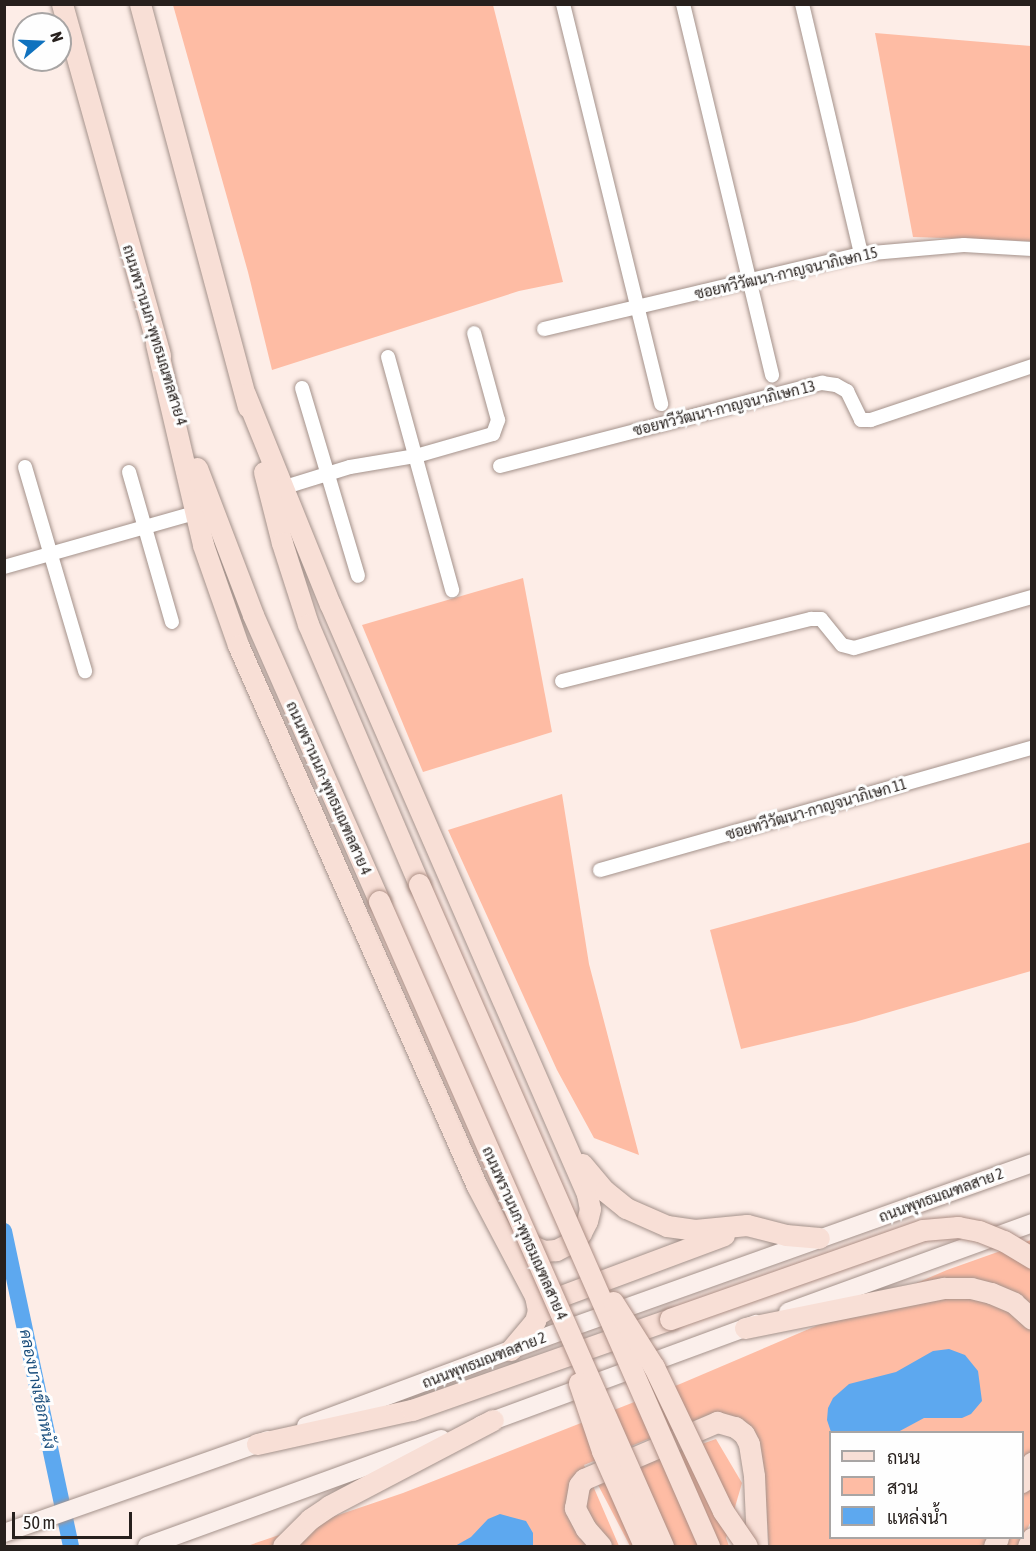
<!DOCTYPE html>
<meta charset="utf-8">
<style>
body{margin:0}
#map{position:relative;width:1036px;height:1551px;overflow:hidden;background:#fdede7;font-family:"Asap Condensed",Sarabun,sans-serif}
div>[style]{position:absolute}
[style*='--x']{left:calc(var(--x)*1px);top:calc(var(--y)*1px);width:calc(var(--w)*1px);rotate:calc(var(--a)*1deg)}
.green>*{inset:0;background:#febca4}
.water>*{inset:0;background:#5da8ef}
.canal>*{height:16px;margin:-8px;padding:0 8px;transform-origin:8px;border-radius:8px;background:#5da8ef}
.roads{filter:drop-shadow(0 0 2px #a4928b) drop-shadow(0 0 2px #a4928b)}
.minor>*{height:14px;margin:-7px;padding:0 7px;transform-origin:7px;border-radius:7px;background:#fff}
.secondary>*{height:18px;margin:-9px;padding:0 9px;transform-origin:9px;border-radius:9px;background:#fbefeb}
.primary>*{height:21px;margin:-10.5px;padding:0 10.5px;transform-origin:10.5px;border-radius:10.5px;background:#f8dfd6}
.bridges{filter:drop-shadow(0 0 2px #ac8e84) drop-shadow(0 0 2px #ac8e84)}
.primary-bridge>*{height:21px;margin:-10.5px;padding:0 10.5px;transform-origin:10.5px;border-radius:10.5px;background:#f8dfd6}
span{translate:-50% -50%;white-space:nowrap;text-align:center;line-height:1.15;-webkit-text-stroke:6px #fefefe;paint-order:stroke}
.street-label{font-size:15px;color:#27201d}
.water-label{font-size:16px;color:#184c7b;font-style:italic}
.frame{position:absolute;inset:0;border:6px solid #27201d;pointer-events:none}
.legend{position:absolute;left:829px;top:1431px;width:195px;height:108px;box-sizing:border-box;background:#fefefe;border:2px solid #a8a5a4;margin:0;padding:8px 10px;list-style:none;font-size:18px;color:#27201d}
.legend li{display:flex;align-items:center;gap:12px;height:30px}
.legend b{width:30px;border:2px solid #a8a5a4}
.north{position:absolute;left:12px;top:12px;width:60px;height:60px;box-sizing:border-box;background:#fefefe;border:2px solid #a8a5a4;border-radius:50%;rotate:71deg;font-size:16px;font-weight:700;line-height:24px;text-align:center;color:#27201d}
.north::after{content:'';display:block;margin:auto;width:21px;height:27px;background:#1072be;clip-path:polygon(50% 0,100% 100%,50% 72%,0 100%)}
.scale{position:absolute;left:12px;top:1512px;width:120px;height:27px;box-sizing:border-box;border:3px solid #27201d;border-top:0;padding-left:8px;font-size:18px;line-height:21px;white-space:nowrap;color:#27201d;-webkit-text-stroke:4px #fefefe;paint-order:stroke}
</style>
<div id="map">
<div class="green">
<div style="clip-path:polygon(173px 5px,493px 5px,563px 282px,519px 291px,272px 370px,248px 272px)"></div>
<div style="clip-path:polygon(875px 33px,1031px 46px,1031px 241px,913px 237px)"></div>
<div style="clip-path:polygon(523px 578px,552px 732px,423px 772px,362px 625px)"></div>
<div style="clip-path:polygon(562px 794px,589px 964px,639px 1155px,594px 1138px,557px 1070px,448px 830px)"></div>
<div style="clip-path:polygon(1031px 842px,1031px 971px,855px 1022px,741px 1049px,710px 930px)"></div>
<div style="clip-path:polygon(evenodd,1031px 1240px,1032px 1519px,1019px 1546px,769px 1546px,762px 1456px,757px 1436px,740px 1420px,713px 1413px,584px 1465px,619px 1546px,247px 1546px,403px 1493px,680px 1384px,947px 1270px,1031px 1240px,830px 1432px,1022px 1432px,1022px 1538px,830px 1538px,830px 1432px)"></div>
<div style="clip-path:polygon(716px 1439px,742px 1483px,726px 1538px,729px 1546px,630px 1546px,596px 1481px)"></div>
</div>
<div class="water">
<div style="clip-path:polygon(949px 1349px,965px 1355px,978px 1371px,982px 1401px,971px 1414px,962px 1418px,924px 1418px,898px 1432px,831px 1432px,827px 1420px,828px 1408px,833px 1398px,849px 1384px,896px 1372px,933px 1351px)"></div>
<div style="clip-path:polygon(500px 1514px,526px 1521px,533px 1533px,533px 1546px,455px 1546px,471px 1537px,488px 1519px)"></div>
</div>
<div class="canal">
<div style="--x:4;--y:1231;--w:322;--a:78"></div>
</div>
<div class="roads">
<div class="minor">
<div style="--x:563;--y:4;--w:412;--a:76.2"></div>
<div style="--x:683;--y:4;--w:382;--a:76.5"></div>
<div style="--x:802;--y:4;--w:257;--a:76.7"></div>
<div style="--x:544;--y:329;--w:326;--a:-13.3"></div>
<div style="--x:861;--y:254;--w:103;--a:-5"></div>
<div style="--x:964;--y:245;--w:68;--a:3.4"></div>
<div style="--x:388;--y:357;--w:242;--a:74.6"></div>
<div style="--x:302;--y:388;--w:196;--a:73.4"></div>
<div style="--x:500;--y:466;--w:333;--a:-14.5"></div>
<div style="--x:822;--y:383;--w:14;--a:8"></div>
<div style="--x:836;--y:385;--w:13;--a:29"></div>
<div style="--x:847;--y:391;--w:32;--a:64"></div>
<div style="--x:861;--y:420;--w:10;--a:0"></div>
<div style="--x:871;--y:420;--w:170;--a:-18.5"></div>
<div style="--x:25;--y:467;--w:213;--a:73.6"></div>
<div style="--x:129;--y:472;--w:156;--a:74"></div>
<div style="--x:282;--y:488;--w:71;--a:-17.2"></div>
<div style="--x:350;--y:467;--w:67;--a:-9.5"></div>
<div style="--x:416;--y:456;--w:80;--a:-15.9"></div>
<div style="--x:493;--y:434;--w:15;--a:-70"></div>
<div style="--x:498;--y:420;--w:90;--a:-105.4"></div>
<div style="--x:4;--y:567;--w:198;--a:-15.8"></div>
<div style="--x:562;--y:681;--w:257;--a:-14"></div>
<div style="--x:811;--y:619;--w:10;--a:0"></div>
<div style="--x:821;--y:619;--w:33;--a:51"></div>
<div style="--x:842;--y:645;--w:12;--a:14"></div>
<div style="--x:854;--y:648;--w:185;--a:-16"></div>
<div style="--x:600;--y:870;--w:449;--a:-15.8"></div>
</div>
<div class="secondary">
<div style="--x:788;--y:1312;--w:260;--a:-20"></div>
<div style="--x:481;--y:1425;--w:293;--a:-20.2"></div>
<div style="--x:306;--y:1426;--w:284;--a:-20.4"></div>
<div style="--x:572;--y:1327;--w:488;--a:-19.6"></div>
<div style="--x:4;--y:1533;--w:280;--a:-19.4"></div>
<div style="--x:147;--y:1546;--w:313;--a:-20"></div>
</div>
<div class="primary">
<div style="--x:62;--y:4;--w:365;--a:74.4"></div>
<div style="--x:140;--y:4;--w:417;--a:75"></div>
<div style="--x:156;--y:344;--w:206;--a:76.8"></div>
<div style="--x:203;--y:545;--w:106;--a:70.7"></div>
<div style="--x:238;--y:645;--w:591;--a:66.17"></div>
<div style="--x:477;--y:1186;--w:124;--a:62.2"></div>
<div style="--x:535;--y:1296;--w:14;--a:78"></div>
<div style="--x:538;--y:1310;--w:11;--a:105"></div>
<div style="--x:535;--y:1321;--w:38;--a:130"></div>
<div style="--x:245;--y:394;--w:227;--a:68"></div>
<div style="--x:330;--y:604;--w:644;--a:66.46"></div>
<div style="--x:587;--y:1194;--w:15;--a:79"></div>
<div style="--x:590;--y:1209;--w:12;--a:104"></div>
<div style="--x:587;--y:1221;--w:13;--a:117"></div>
<div style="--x:581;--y:1233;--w:13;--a:135"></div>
<div style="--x:572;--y:1242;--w:18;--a:153"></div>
<div style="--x:556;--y:1250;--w:12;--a:175"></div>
<div style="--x:544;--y:1251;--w:26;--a:-157"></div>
<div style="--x:197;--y:468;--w:157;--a:69.1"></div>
<div style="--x:253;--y:615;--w:313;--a:66.2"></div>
<div style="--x:264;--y:472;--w:73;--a:75.8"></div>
<div style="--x:282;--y:543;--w:85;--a:72.2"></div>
<div style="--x:308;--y:624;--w:283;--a:66.9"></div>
<div style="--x:582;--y:1164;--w:35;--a:50"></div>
<div style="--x:605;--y:1191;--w:27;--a:39"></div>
<div style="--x:626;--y:1208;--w:45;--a:23.7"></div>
<div style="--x:667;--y:1226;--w:28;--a:8"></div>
<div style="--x:695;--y:1230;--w:52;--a:-5.5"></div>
<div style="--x:747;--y:1225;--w:40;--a:14.4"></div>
<div style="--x:786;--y:1235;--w:33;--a:5"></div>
<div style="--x:542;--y:1312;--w:25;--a:-40"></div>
<div style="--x:561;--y:1296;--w:174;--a:-20.5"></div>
<div style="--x:745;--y:1328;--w:203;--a:-11.4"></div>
<div style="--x:944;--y:1288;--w:27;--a:0"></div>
<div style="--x:971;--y:1288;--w:21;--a:14"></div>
<div style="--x:991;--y:1293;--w:25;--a:23"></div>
<div style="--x:1014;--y:1303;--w:24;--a:42"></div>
<div style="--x:257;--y:1444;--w:159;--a:-12.4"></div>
<div style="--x:412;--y:1410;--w:274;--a:-19.4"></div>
<div style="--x:1022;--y:1482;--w:22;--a:-63"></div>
<div style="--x:283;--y:1546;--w:38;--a:-45"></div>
<div style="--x:310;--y:1519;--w:23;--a:-34"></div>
<div style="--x:329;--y:1506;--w:185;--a:-27.7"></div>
<div style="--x:601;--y:1546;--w:23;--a:-131"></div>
<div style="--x:586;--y:1529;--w:24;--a:-118"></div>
<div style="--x:575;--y:1508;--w:23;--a:-80"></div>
<div style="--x:579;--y:1485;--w:8;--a:-50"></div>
<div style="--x:584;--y:1479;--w:145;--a:-23.2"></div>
<div style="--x:717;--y:1422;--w:19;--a:16"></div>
<div style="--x:735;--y:1427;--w:11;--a:38"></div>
<div style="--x:744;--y:1434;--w:11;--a:63"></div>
<div style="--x:749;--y:1444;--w:32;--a:81"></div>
<div style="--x:754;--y:1476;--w:70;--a:87.5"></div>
<div style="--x:994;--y:1546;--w:9;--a:-63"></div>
<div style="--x:1028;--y:1546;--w:9;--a:-63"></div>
</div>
</div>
<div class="bridges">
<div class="primary-bridge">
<div style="--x:419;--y:884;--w:723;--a:66.34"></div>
<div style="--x:379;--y:901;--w:705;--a:66.24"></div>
<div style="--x:613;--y:1302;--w:77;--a:57.8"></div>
<div style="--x:654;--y:1367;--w:160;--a:64.4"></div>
<div style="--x:723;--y:1511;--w:42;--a:55.6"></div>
<div style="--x:670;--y:1319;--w:268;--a:-19.4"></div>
<div style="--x:923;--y:1230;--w:35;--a:-5"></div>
<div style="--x:958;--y:1227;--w:21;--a:11"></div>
<div style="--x:979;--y:1231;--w:27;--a:22"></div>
<div style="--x:1004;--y:1241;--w:33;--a:31"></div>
<div style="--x:579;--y:1383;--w:72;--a:71.3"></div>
<div style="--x:602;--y:1451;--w:104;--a:66.1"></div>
</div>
</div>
<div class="street-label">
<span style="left:786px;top:273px;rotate:-13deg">ซอยทวีวัฒนา-กาญจนาภิเษก 15</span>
<span style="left:155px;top:335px;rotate:73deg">ถนนพรานนก-พุทธมณฑลสาย 4</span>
<span style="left:724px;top:408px;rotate:-14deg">ซอยทวีวัฒนา-กาญจนาภิเษก 13</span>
<span style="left:329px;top:788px;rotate:66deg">ถนนพรานนก-พุทธมณฑลสาย 4</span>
<span style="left:816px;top:809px;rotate:-16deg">ซอยทวีวัฒนา-กาญจนาภิเษก 11</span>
<span style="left:941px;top:1195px;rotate:-20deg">ถนนพุทธมณฑลสาย 2</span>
<span style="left:525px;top:1233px;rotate:66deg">ถนนพรานนก-พุทธมณฑลสาย 4</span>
<span style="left:484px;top:1360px;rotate:-21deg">ถนนพุทธมณฑลสาย 2</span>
</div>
<div class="water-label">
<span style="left:38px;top:1389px;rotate:78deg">คลองบางเชือกหนัง</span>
</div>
<div class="frame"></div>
<ul class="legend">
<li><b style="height:8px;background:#f8dfd6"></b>ถนน</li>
<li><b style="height:16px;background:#febca4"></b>สวน</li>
<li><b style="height:16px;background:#5da8ef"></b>แหล่งน้ำ</li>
</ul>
<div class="north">N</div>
<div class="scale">50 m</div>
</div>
